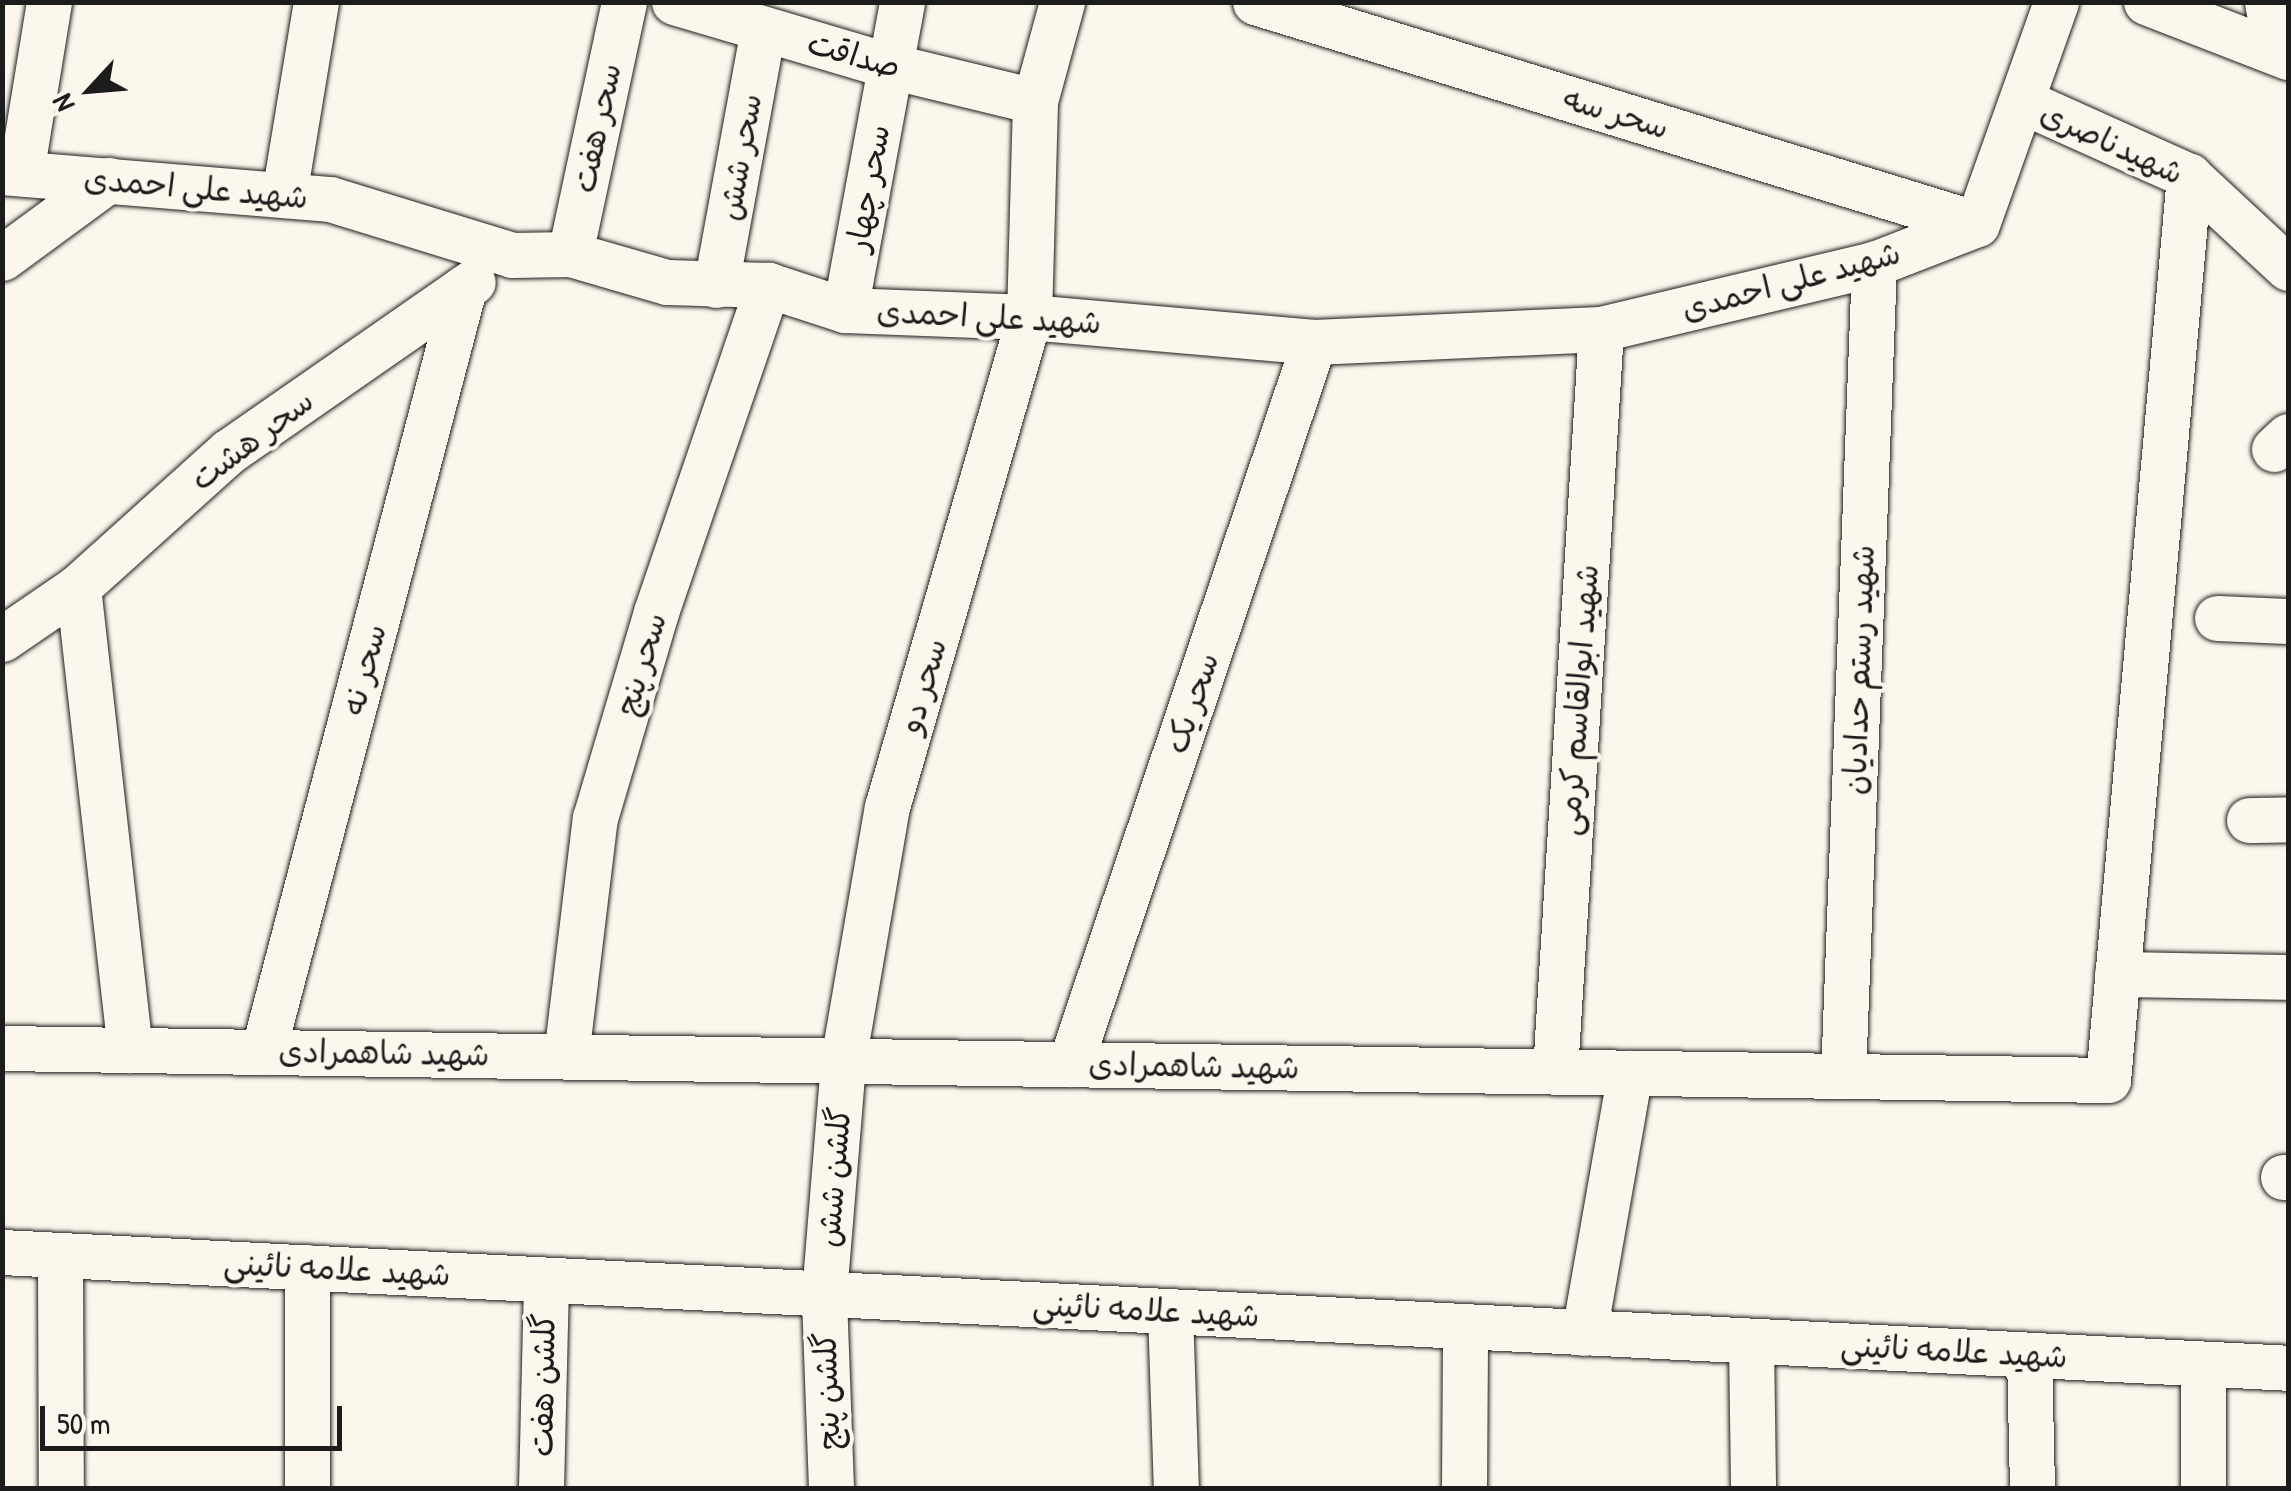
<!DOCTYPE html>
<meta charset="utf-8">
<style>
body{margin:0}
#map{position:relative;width:2291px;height:1491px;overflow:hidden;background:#fbf7ec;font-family:"Patrick Hand","Playpen Sans Arabic",sans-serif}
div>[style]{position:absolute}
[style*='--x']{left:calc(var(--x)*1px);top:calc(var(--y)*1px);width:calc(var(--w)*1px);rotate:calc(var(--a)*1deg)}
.roads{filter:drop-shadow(0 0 2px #1c1c1c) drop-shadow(0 0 2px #1c1c1c)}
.street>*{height:45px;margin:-22.5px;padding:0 22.5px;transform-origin:22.5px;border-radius:22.5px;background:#fbf7ec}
span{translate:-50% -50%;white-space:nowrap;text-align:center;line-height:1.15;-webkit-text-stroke:8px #fbf7ec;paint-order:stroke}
.street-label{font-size:32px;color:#1c1c1c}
.frame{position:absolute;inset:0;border:5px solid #1c1c1c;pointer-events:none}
.north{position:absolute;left:40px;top:40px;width:100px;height:100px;-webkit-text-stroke:8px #fbf7ec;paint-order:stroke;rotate:244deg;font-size:28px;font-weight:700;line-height:40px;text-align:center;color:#1c1c1c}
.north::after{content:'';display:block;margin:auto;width:35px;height:45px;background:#1c1c1c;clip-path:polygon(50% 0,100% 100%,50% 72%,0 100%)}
.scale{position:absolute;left:40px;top:1406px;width:302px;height:45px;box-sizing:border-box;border:5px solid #1c1c1c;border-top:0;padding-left:12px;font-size:30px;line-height:35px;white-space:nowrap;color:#1c1c1c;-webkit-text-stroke:8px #fbf7ec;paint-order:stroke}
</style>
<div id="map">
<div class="roads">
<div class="street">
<div style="--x:674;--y:2;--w:225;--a:16.5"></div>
<div style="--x:890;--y:66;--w:149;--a:13.6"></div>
<div style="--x:1255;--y:2;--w:755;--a:17.09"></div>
<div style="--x:2146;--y:2;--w:152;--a:21.2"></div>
<div style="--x:2267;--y:2;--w:51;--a:79.8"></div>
<div style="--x:2022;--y:101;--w:183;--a:24.2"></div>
<div style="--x:2189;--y:176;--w:135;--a:42.9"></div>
<div style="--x:2;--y:172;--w:329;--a:4.7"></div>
<div style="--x:330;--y:199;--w:190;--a:17.1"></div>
<div style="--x:512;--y:255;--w:58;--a:-1"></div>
<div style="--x:570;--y:254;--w:101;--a:16.1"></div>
<div style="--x:667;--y:282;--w:101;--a:1.7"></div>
<div style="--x:768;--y:285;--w:81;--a:18"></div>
<div style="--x:845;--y:310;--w:184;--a:2.2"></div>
<div style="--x:1029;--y:317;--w:286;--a:5"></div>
<div style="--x:1314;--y:342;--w:287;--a:-2.6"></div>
<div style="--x:1601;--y:329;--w:281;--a:-13.4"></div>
<div style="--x:1874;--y:264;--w:110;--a:-21.2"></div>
<div style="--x:21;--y:173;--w:173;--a:-80.7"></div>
<div style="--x:284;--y:195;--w:196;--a:-80.6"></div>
<div style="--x:1977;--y:224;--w:236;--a:-70.4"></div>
<div style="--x:570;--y:254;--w:258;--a:-77.9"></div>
<div style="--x:2;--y:258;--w:132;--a:-36.3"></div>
<div style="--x:716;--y:285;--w:260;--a:-79.6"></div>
<div style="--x:845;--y:310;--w:313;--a:-79.5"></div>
<div style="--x:2274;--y:449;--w:19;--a:-43"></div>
<div style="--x:78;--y:587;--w:466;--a:83.6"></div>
<div style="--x:2217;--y:618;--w:71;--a:2.4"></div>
<div style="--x:2;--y:639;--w:92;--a:-34.4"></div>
<div style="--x:78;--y:587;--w:202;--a:-42"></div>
<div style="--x:228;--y:452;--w:298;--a:-34.8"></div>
<div style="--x:2249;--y:820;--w:39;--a:-1"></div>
<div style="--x:2117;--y:974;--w:171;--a:1"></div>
<div style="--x:2;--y:1048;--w:2106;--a:0.87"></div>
<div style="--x:2108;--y:1080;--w:908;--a:-84.88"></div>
<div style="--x:263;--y:1052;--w:790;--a:-75.26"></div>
<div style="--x:566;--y:1056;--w:240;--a:-83.1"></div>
<div style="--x:595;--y:818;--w:215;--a:-73.5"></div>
<div style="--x:656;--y:612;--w:346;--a:-71.1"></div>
<div style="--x:1070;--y:1064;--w:762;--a:-71.33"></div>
<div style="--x:1555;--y:1071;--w:743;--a:-86.45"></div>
<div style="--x:1843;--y:1076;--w:813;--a:-87.81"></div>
<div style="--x:2283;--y:1177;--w:5;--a:0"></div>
<div style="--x:2;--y:1252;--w:2289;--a:2.9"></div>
<div style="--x:60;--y:1255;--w:233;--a:89.8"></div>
<div style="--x:1170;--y:1311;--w:177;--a:88.1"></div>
<div style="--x:1584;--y:1333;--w:264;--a:-80"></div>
<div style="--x:1751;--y:1341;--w:147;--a:89.2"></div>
<div style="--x:2029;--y:1355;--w:133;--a:88.7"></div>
<div style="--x:2203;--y:1364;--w:124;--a:90"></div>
<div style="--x:307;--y:1488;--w:221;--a:-90"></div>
<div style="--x:541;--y:1488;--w:207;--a:-88.6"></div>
<div style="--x:831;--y:1488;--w:194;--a:-92.1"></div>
<div style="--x:824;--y:1294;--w:234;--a:-85.3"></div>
<div style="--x:843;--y:1061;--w:258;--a:-80.2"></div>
<div style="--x:887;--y:807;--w:510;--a:-73.84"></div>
<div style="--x:1029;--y:317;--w:216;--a:-88.4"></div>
<div style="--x:1035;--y:101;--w:103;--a:-74.7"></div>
<div style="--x:1464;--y:1488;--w:161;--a:-89.6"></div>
</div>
</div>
<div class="street-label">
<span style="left:854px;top:55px;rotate:16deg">صداقت</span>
<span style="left:1616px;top:113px;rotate:17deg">سحر سه</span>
<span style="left:597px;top:128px;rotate:-78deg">سحر هفت</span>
<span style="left:2112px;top:143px;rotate:25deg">شهیدناصری</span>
<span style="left:740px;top:157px;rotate:-80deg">سحر شش</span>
<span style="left:196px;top:188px;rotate:5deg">شهید علی احمدی</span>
<span style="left:868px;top:188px;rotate:-80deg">سحر چهار</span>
<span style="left:1791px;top:281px;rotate:-15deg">شهید علی احمدی</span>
<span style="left:989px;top:317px;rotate:3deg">شهید علی احمدی</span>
<span style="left:252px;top:440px;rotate:-37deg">سحر هشت</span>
<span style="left:641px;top:664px;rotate:-73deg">سحر پنج</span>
<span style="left:364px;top:670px;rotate:-75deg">سحر نه</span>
<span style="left:1859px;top:670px;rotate:-88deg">شهید رستم حدادیان</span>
<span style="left:923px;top:686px;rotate:-74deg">سحر دو</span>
<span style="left:1578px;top:700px;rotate:-86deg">شهید ابوالقاسم کرمی</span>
<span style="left:1192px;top:703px;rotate:-71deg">سحر یک</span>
<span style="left:384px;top:1053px;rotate:1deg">شهید شاهمرادی</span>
<span style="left:1194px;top:1066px;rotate:1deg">شهید شاهمرادی</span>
<span style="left:834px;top:1177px;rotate:-85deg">گلشن شش</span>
<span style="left:337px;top:1269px;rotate:3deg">شهید علامه‌ نائینی</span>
<span style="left:1146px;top:1310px;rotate:3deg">شهید علامه‌ نائینی</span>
<span style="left:1954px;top:1351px;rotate:3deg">شهید علامه‌ نائینی</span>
<span style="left:543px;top:1385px;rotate:-89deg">گلشن هفت</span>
<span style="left:827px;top:1391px;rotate:-92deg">گلشن پنج</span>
</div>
<div class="frame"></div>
<div class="north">N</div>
<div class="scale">50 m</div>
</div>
